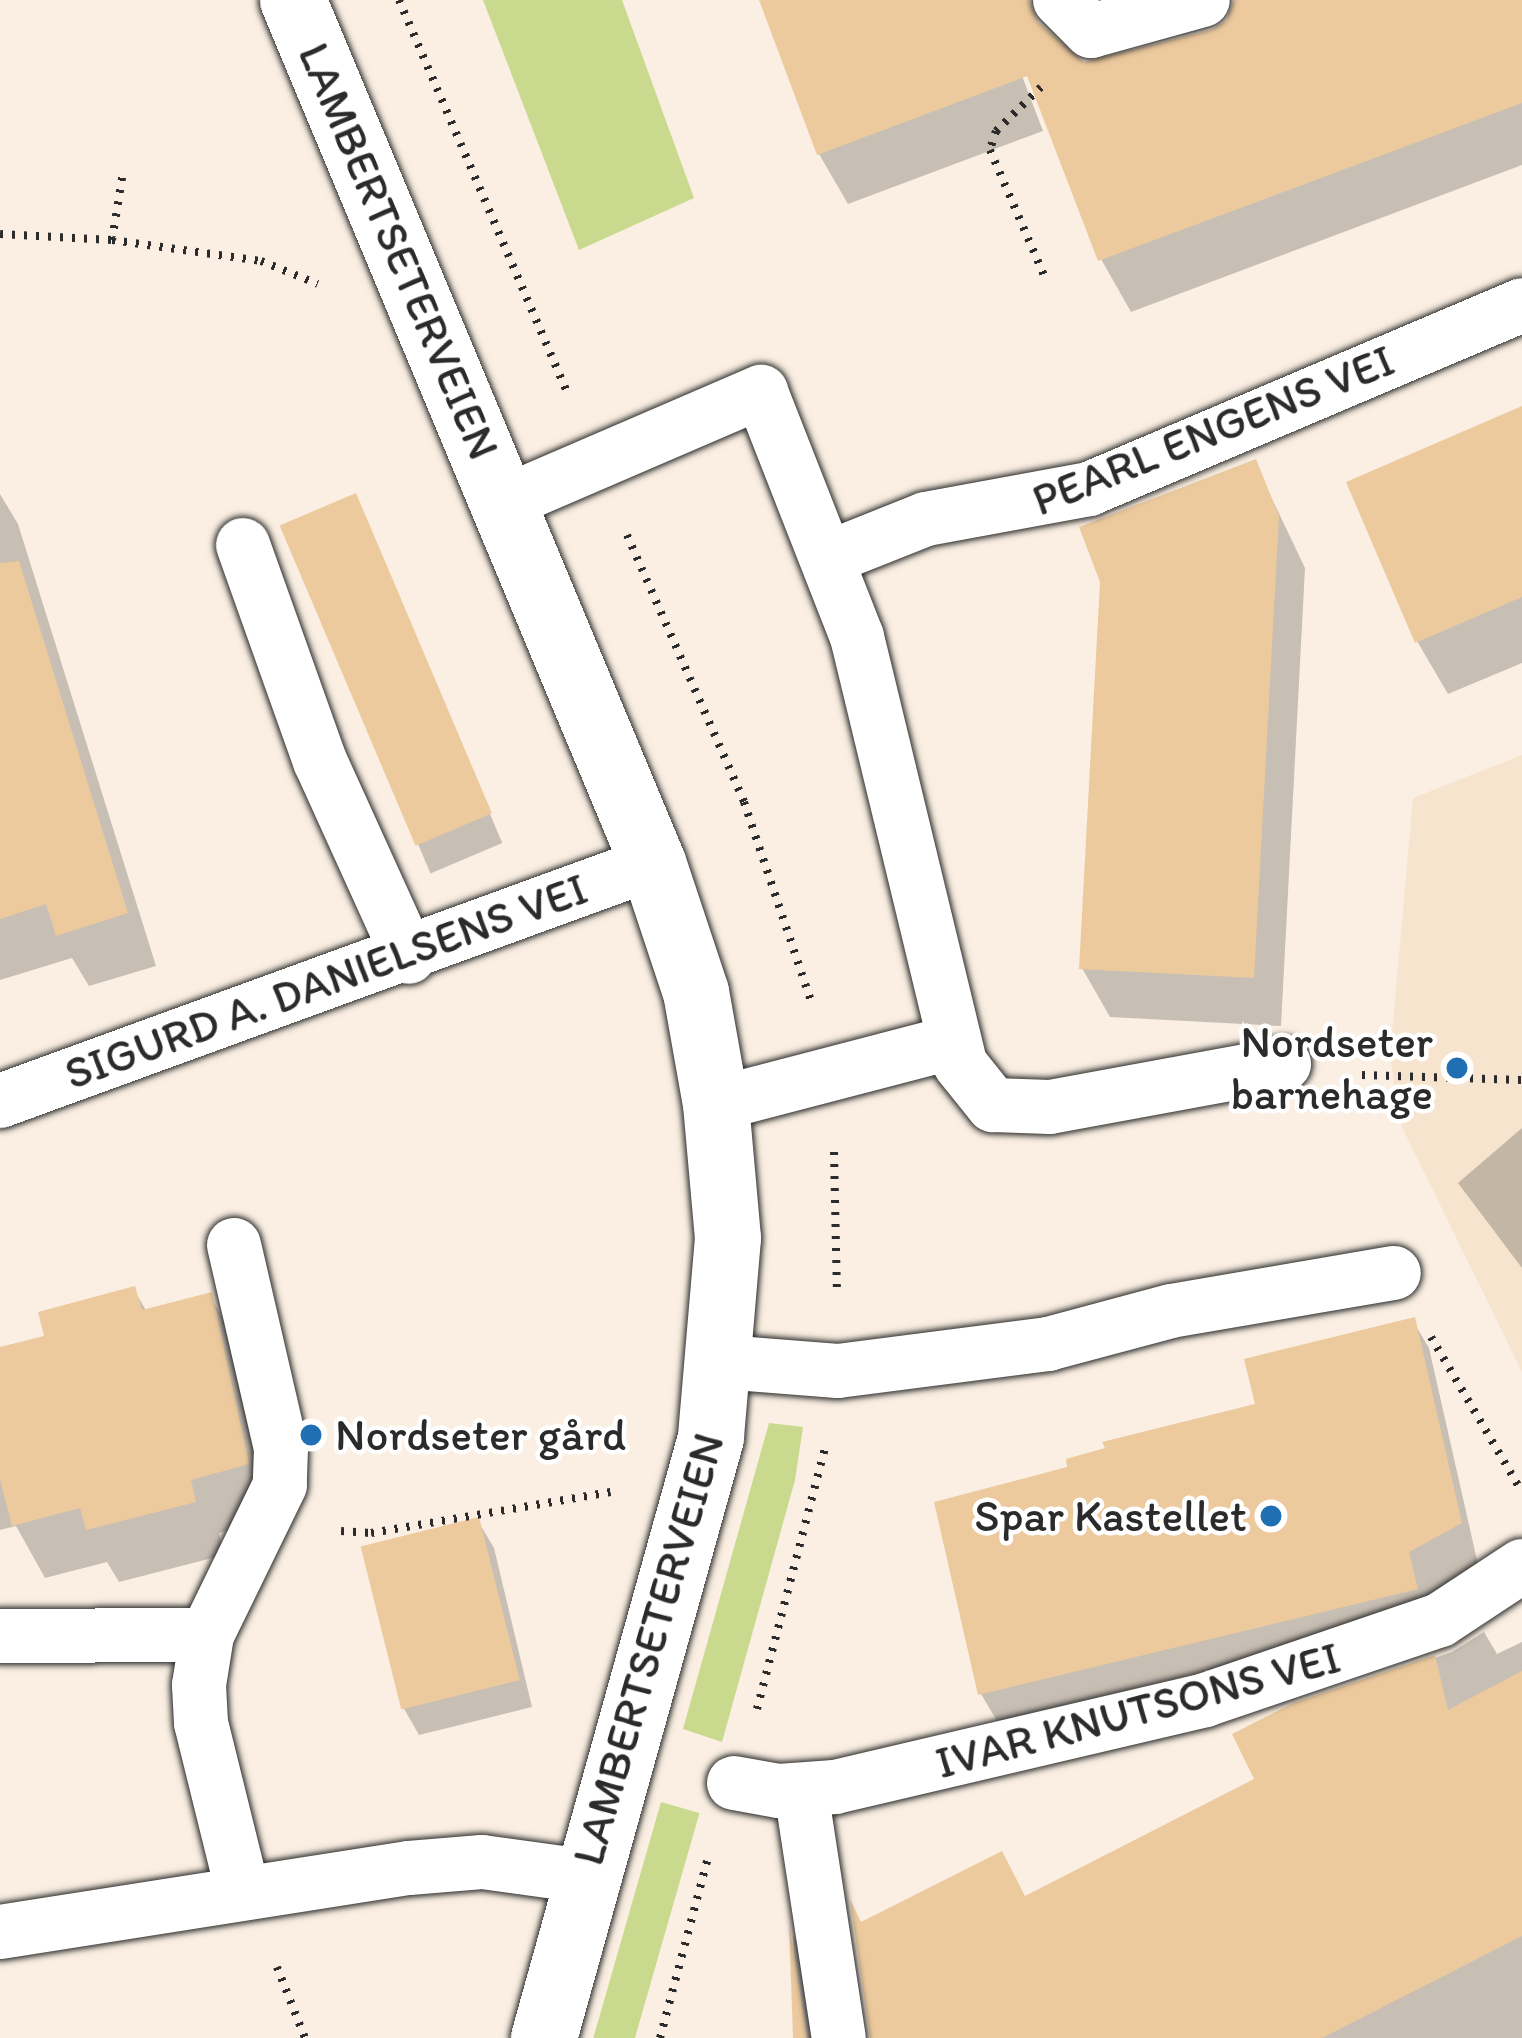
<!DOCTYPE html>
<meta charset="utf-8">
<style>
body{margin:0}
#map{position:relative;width:1522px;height:2038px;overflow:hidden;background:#faefe2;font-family:Itim,sans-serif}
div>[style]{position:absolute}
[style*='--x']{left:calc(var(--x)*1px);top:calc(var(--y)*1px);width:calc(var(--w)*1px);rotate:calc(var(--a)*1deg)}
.built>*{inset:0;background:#f6e4ce}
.green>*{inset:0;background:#c9da8f;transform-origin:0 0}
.shadow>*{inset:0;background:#0003;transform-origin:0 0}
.building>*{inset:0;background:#edca9e;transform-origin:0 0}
.path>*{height:8px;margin-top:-4px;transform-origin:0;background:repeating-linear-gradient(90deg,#2b2b2b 0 3px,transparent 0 12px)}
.roads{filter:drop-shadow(0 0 3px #2b2b2b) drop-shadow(0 0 3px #2b2b2b)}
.lane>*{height:54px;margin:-27px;padding:0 27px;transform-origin:27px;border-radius:27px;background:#fff}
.secondary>*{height:66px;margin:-33px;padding:0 33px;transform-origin:33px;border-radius:33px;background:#fff}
.dots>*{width:33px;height:33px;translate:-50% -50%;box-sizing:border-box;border:6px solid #fff;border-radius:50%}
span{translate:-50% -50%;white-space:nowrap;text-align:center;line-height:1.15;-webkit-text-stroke:9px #fff;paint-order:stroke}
.street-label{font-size:45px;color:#2b2b2b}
.poi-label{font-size:45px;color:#2b2b2b}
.right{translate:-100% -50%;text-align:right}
.left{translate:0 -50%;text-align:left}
</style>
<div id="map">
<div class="built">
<div style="clip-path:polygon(1522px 755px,1522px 1372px,1401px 1125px,1390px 1056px,1413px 798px)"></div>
</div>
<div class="green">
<div style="clip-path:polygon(483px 0,622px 0,694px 198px,579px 250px)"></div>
<div style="clip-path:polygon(769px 1423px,803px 1427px,795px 1480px,722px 1742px,683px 1729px)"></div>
<div style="left:661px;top:1802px;width:40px;height:245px;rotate:16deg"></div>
</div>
<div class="shadow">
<div style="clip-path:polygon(762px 0,993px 0,1043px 131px,848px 204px,819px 154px)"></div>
<div style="clip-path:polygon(1379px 0,1522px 0,1522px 165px,1131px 312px,1101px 259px)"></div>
<div style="clip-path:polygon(1522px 410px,1522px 663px,1448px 694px,1417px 641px)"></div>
<div style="clip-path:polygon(1255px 463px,1305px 568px,1281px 1026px,1110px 1017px,1082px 968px,1103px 582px)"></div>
<div style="clip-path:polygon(0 494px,18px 524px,156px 966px,89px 986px,72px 958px,0 980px)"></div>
<div style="left:355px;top:496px;width:377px;height:78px;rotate:67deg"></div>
<div style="clip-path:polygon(1522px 1128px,1522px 1268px,1458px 1183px)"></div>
<div style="clip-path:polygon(134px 1290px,147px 1312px,210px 1296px,241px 1348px,277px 1517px,219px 1533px,224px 1555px,119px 1582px,107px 1562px,45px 1578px,16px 1526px,0 1530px,0 1351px,48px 1338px)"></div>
<div style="clip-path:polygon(1413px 1321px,1429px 1348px,1484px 1591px,1453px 1612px,997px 1721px,981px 1694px,1070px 1470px,1259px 1406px)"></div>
<div style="clip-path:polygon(478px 1521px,494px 1548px,532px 1707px,419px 1735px,403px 1707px)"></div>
<div style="clip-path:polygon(1484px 1632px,1497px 1654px,1522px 1642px,1522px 2038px,872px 2038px,861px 1926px,1025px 1898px,1258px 1781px,1294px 1706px,1452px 1652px)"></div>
<div style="clip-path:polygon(793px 1935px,835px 2009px,840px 2038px,796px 2038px)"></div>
</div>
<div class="building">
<div style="clip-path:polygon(759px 0,1029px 0,1038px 22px,1084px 62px,1211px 30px,1226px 21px,1234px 0,1522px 0,1522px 103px,1098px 261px,1027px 76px,817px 155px)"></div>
<div style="clip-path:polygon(1522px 406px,1522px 597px,1415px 643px,1346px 482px)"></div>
<div style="clip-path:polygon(1256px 459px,1279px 516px,1254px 978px,1079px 969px,1100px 582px,1079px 527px)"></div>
<div style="left:356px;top:493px;width:348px;height:83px;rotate:67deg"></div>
<div style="clip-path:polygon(19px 561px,128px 913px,56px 936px,46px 904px,0 919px,0 563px)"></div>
<div style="clip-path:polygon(135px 1286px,142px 1310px,212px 1292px,249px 1464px,191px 1480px,196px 1502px,86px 1530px,80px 1508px,12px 1526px,0 1479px,0 1347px,44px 1336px,38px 1312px)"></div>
<div style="clip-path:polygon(1415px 1317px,1462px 1523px,1409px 1552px,1418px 1589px,978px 1695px,934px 1502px,1067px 1467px,1066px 1459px,1105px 1448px,1102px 1442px,1255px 1404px,1244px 1359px)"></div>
<div style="left:479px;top:1517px;width:168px;height:122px;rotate:76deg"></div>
<div style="clip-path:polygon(1435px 1655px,1448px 1710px,1522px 1671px,1522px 1936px,1322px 2038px,870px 2038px,850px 1899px,861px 1922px,1002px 1851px,1025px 1896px,1254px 1779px,1232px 1734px,1293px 1703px)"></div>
<div style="clip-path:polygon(789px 1923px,807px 2038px,793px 2038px)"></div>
</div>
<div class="path">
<div style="--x:399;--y:0;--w:429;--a:66.8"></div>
<div style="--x:1041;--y:87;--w:63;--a:135.6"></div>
<div style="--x:996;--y:131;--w:20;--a:108"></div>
<div style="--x:990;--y:150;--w:142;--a:66.7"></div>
<div style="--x:0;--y:234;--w:112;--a:3.1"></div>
<div style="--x:112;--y:240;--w:150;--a:8"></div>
<div style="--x:261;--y:261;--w:61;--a:22"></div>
<div style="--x:112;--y:240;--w:69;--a:-80.8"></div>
<div style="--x:627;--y:535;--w:292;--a:66.3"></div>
<div style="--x:744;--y:802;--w:210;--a:71.4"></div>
<div style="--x:1362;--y:1075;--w:160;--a:1.8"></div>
<div style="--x:834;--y:1152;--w:141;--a:88.8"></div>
<div style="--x:1431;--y:1337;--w:176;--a:59.6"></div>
<div style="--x:341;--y:1531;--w:30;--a:4"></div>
<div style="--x:371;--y:1533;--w:243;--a:-9.7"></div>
<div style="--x:757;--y:1709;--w:273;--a:-75.4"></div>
<div style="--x:277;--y:1967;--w:76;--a:68.5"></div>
<div style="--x:660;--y:2038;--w:190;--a:-75.1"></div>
</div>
<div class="roads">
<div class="lane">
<div style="--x:1060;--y:0;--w:44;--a:45"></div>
<div style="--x:1091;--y:31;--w:116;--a:-15.5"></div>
<div style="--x:505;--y:502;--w:279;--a:-23.3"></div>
<div style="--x:761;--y:392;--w:263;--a:68.6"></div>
<div style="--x:857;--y:637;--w:439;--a:76.4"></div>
<div style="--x:960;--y:1064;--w:53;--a:51.2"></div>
<div style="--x:993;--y:1105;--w:57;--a:2"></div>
<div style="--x:1050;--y:1107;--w:238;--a:-10.4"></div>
<div style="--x:243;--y:545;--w:229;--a:70.4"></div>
<div style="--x:320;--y:761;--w:215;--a:65.6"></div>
<div style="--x:828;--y:558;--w:105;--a:-21.7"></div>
<div style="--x:926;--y:519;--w:166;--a:-10.4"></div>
<div style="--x:1089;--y:489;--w:470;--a:-23"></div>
<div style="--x:0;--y:1101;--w:695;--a:-20.03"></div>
<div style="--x:716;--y:1104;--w:246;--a:-14.6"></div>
<div style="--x:234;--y:1245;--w:208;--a:77"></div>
<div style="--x:281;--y:1448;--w:37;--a:92"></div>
<div style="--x:280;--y:1485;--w:167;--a:116"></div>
<div style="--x:207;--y:1635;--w:51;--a:99.1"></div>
<div style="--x:199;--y:1685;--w:38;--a:87"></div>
<div style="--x:201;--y:1723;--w:175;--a:76.1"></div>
<div style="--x:723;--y:1362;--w:115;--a:4.5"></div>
<div style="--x:838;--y:1371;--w:212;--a:-7.3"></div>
<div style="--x:1048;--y:1344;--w:127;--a:-15"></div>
<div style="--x:1171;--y:1311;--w:226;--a:-9.7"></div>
<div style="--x:0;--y:1636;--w:207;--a:-0.3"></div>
<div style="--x:734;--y:1783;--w:46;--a:10.1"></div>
<div style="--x:779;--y:1791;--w:56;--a:-4.1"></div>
<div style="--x:835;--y:1787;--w:380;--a:-13.2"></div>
<div style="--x:1205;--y:1700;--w:248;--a:-18.8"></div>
<div style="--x:1440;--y:1620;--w:98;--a:-33.4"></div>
<div style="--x:801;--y:1791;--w:250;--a:81.3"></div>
<div style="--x:0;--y:1932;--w:414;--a:-8.9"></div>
<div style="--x:409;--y:1868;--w:73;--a:-4.7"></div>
<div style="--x:482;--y:1862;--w:103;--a:7.8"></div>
</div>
<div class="secondary">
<div style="--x:293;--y:0;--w:935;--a:67.36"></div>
<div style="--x:653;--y:863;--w:136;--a:71.6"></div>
<div style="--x:696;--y:992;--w:114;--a:79.9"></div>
<div style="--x:716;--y:1104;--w:135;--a:84.9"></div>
<div style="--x:728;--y:1238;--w:201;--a:94.9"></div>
<div style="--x:711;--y:1438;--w:623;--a:105.55"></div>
</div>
</div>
<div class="dots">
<div style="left:1457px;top:1068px;background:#1f6fb2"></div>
<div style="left:311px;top:1435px;background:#1f6fb2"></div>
<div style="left:1271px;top:1516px;background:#1f6fb2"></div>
</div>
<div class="street-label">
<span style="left:399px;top:251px;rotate:67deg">LAMBERTSETERVEIEN</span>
<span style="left:1213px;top:430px;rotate:-22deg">PEARL ENGENS VEI</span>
<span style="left:326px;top:981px;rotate:-20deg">SIGURD A. DANIELSENS VEI</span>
<span style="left:648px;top:1649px;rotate:-74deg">LAMBERTSETERVEIEN</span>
<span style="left:1138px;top:1710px;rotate:-15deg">IVAR KNUTSONS VEI</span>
</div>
<div class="poi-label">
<span class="right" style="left:1433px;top:1068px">Nordseter<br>barnehage</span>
<span class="left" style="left:335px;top:1435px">Nordseter gård</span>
<span class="right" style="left:1247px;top:1516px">Spar Kastellet</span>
</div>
</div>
